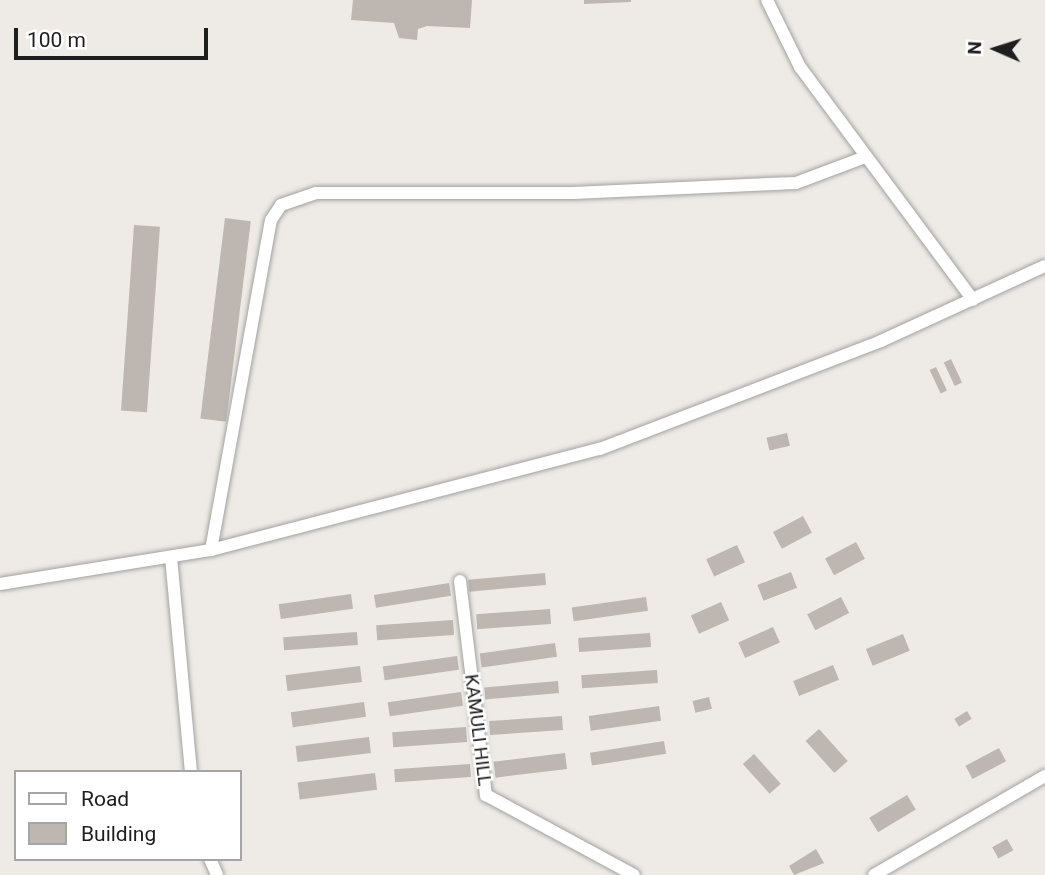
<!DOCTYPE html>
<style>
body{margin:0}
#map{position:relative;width:1045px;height:875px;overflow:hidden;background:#eeeae5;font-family:Roboto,sans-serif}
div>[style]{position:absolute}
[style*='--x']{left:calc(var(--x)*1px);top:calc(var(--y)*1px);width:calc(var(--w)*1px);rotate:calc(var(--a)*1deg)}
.building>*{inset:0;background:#beb6b1;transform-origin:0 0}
.roads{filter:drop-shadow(0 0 2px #a2a2a2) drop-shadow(0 0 2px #a2a2a2)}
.minor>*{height:12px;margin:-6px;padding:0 6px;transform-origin:6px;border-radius:6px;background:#fff}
span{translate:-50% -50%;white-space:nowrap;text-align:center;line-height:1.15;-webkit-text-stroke:5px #fff;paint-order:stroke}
.street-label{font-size:19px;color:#1e1e1e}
.legend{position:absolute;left:14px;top:770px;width:228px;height:91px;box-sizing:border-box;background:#fff;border:2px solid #a5a5a5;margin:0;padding:9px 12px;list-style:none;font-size:21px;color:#1e1e1e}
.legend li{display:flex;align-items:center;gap:14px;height:35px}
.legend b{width:35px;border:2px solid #a5a5a5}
.north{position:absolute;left:961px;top:14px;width:70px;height:70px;-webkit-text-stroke:5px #fff;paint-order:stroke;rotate:273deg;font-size:19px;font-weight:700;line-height:28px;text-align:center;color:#1e1e1e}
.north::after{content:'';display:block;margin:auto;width:24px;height:32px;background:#1e1e1e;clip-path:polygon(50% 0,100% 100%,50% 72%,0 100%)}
.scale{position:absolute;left:14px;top:28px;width:194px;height:32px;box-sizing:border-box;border:4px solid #1e1e1e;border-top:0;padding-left:9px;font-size:21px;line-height:24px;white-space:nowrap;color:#1e1e1e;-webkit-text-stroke:5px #fff;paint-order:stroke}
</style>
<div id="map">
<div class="building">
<div style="clip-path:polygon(353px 0,472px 0,470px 28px,427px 26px,418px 29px,417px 40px,399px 38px,394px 23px,351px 20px)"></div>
<div style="clip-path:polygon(584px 0,631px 0,631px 2px,584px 4px)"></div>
<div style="left:225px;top:218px;width:26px;height:202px;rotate:7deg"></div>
<div style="left:134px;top:225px;width:26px;height:186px;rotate:4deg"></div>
<div style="left:951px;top:359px;width:26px;height:8px;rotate:65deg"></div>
<div style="left:936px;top:367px;width:26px;height:7px;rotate:65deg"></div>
<div style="left:787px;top:433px;width:13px;height:21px;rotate:77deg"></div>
<div style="left:803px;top:516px;width:19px;height:34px;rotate:62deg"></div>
<div style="left:856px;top:542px;width:19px;height:35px;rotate:62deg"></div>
<div style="left:737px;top:545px;width:19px;height:34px;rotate:65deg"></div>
<div style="left:791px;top:572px;width:17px;height:36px;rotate:69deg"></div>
<div style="left:545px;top:573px;width:12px;height:77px;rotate:85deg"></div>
<div style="left:449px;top:583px;width:13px;height:76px;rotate:81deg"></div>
<div style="left:351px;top:594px;width:15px;height:73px;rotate:82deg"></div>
<div style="left:646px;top:597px;width:14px;height:75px;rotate:82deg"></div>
<div style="left:841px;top:597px;width:18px;height:38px;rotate:63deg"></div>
<div style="left:721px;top:602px;width:20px;height:33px;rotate:66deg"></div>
<div style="left:550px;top:609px;width:15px;height:74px;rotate:86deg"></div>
<div style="left:453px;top:620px;width:15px;height:77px;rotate:86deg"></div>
<div style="left:773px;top:627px;width:17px;height:38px;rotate:66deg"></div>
<div style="left:357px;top:632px;width:13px;height:74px;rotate:86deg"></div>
<div style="left:650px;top:633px;width:14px;height:72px;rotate:86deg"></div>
<div style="left:903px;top:634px;width:18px;height:40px;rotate:68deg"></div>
<div style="left:555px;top:643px;width:14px;height:76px;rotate:82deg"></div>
<div style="left:457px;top:656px;width:14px;height:75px;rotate:82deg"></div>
<div style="left:833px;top:665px;width:16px;height:43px;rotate:68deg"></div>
<div style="left:360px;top:666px;width:16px;height:75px;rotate:83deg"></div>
<div style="left:657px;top:670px;width:13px;height:76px;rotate:86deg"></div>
<div style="left:558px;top:681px;width:12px;height:74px;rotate:85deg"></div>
<div style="left:461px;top:692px;width:14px;height:74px;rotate:82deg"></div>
<div style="left:709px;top:697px;width:12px;height:17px;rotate:76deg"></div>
<div style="left:364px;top:702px;width:15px;height:74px;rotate:82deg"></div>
<div style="left:659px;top:706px;width:15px;height:71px;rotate:82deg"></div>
<div style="left:967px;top:711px;width:9px;height:15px;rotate:58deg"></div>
<div style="left:562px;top:716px;width:14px;height:73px;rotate:86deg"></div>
<div style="left:466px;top:727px;width:15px;height:74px;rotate:86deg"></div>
<div style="left:819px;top:729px;width:43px;height:18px;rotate:48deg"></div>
<div style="left:369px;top:737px;width:16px;height:74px;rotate:83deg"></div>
<div style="left:664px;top:741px;width:13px;height:75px;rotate:81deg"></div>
<div style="left:999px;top:748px;width:15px;height:38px;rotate:62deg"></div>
<div style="left:565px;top:753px;width:16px;height:72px;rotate:83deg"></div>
<div style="left:754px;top:754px;width:40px;height:15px;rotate:48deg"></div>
<div style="left:470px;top:764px;width:13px;height:76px;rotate:86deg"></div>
<div style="left:375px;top:773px;width:17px;height:78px;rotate:83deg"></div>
<div style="left:907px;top:795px;width:17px;height:44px;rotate:59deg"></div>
<div style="left:1007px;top:839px;width:13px;height:17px;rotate:61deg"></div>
<div style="clip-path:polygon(816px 849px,824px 863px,794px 875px,789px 866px)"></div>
</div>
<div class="roads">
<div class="minor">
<div style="--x:767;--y:0;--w:75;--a:63.8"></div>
<div style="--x:800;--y:67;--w:290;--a:53.4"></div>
<div style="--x:211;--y:550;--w:335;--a:-79.7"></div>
<div style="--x:271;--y:220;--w:18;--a:-56"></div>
<div style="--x:281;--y:205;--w:37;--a:-19"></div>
<div style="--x:316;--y:193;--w:257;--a:0"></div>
<div style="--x:573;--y:193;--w:223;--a:-2.6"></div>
<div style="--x:796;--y:183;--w:74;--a:-20.6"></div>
<div style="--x:171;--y:557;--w:216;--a:84.7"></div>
<div style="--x:460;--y:581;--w:216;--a:83.1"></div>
<div style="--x:486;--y:795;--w:168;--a:28.4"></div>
<div style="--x:0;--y:584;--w:214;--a:-9.2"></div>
<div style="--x:211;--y:550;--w:402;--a:-14.6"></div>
<div style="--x:600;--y:449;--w:301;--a:-21"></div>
<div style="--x:881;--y:341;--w:180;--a:-24.6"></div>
<div style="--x:210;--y:859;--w:17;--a:66"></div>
<div style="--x:874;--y:875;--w:198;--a:-30.1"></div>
</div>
</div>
<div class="street-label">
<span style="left:478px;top:730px;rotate:83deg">KAMULI HILL</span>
</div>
<ul class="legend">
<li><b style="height:9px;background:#fff"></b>Road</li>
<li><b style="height:19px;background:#beb6b1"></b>Building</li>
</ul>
<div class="north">N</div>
<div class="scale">100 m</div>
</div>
